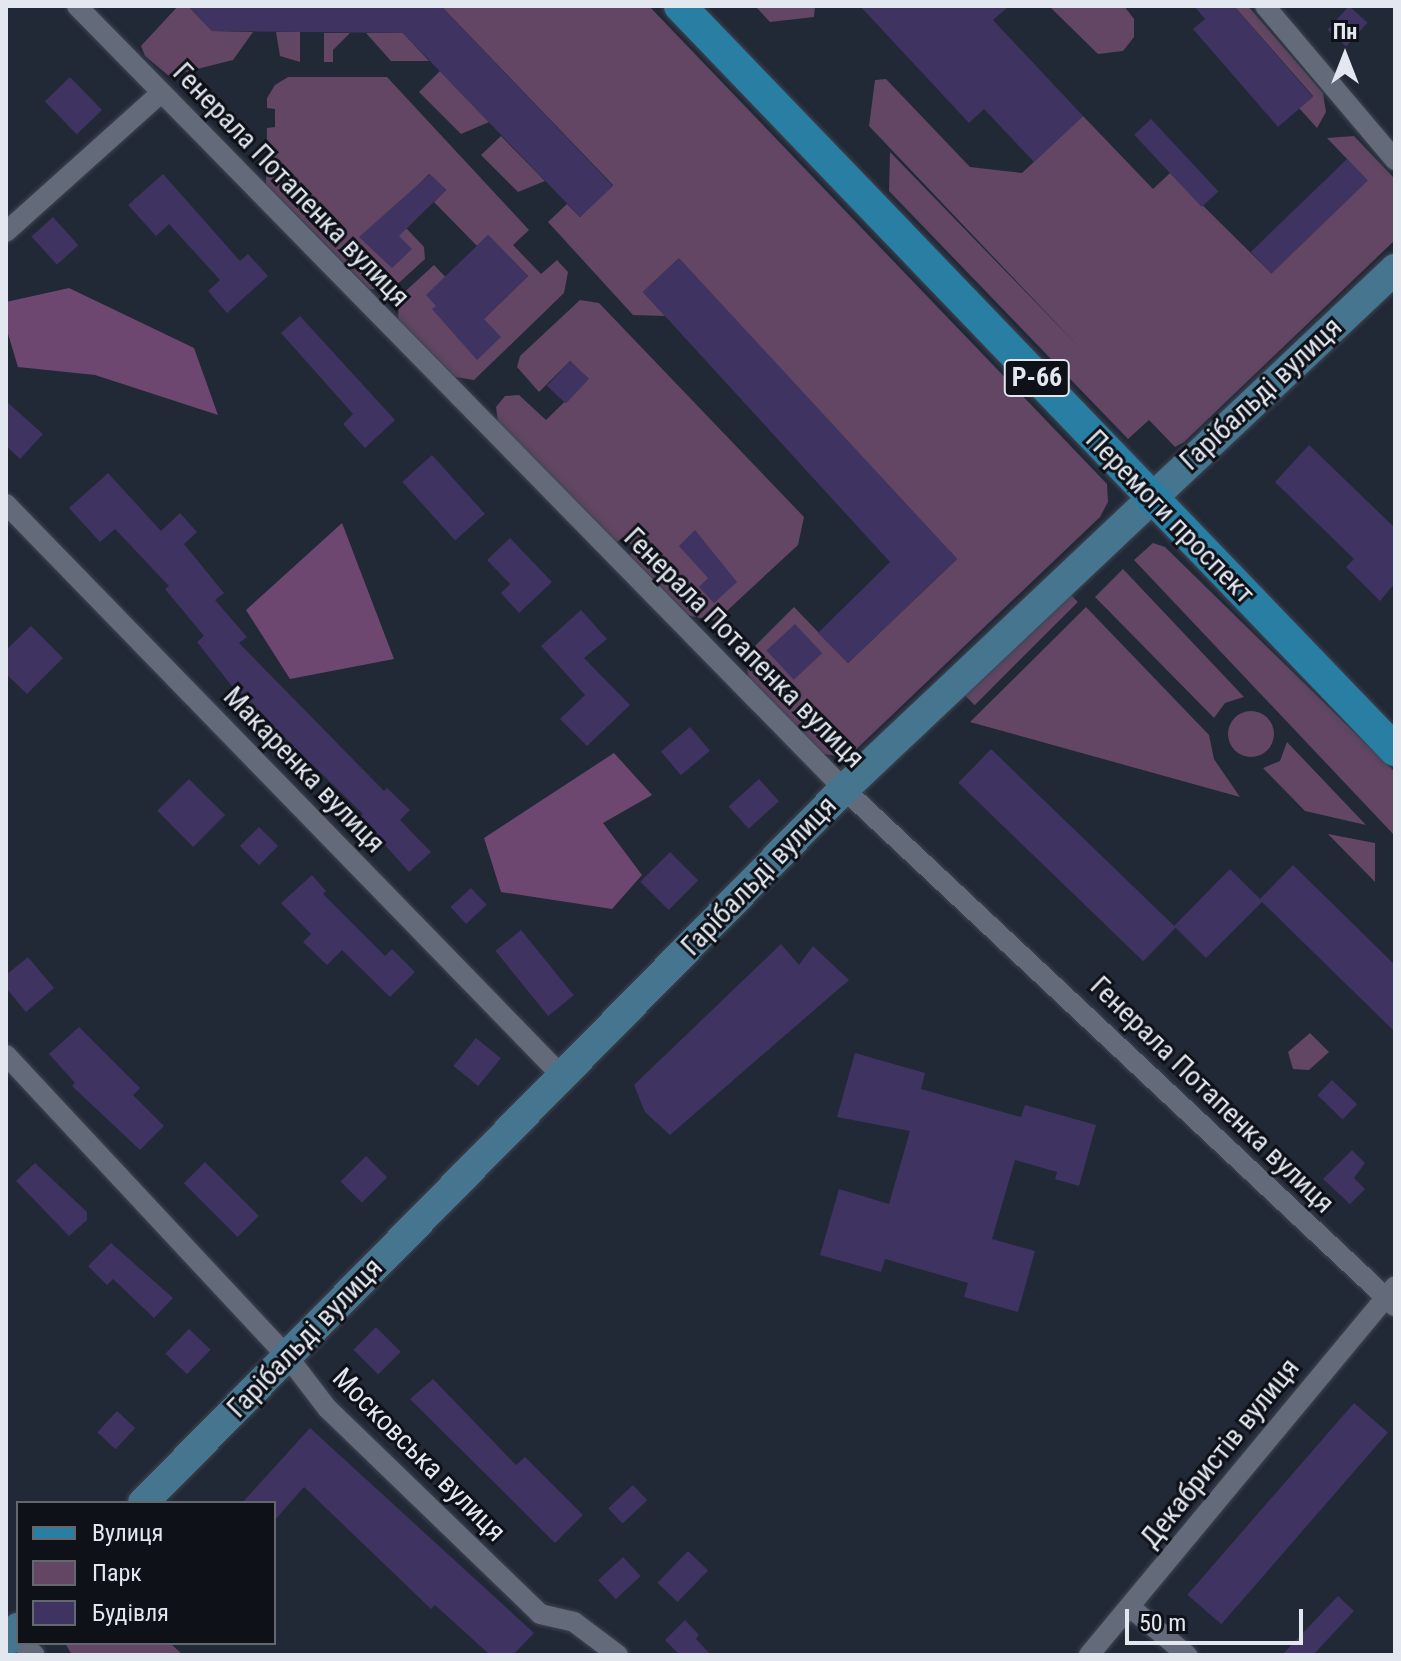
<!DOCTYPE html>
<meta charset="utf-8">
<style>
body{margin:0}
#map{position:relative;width:1401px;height:1661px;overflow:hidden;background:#212836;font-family:"Roboto Condensed",sans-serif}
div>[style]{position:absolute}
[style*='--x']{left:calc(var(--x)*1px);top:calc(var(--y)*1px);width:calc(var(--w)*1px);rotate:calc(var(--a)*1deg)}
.green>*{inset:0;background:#624663;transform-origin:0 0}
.round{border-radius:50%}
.forest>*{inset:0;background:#6d476f}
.building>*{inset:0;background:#3f3361;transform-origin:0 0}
.roads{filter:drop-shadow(0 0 2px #3f4450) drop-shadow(0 0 2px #3f4450)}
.street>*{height:20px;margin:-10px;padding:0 10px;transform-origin:10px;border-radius:10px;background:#636b7b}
.secondary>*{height:30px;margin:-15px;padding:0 15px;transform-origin:15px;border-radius:15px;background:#46758f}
.primary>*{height:32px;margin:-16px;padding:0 16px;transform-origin:16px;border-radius:16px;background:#297fa3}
span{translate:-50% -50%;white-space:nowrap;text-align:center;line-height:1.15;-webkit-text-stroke:6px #0e1117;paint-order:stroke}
.shield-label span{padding:2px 6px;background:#0e1117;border:2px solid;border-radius:6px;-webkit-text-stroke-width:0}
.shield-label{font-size:26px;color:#e2e7f0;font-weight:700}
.street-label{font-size:28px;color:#e2e7f0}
.frame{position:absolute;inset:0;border:8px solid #e2e7f0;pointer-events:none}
.legend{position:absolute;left:16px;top:1501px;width:260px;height:144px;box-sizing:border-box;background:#0e1117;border:2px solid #63676e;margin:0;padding:10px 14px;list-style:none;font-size:24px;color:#e2e7f0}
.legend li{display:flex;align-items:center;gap:16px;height:40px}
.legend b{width:40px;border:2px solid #63676e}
.north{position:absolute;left:1305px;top:16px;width:80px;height:80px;-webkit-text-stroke:6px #0e1117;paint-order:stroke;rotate:0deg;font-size:22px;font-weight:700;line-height:32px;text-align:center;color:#e2e7f0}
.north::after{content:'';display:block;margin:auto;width:28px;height:36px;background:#e2e7f0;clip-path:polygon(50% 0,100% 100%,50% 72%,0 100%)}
.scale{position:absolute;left:1125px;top:1609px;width:178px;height:36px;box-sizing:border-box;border:4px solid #e2e7f0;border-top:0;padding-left:10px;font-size:24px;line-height:28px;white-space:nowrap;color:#e2e7f0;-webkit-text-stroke:6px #0e1117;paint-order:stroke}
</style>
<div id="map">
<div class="green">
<div style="clip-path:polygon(178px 6px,188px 6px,212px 31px,253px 32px,233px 60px,169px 76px,145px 56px,141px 46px)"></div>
<div style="clip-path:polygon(441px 6px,649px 6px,1107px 484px,1108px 502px,1100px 517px,847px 758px,819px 753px,749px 680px,745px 656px,794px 607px,848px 663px,957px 559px,678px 259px,643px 292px,665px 316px,633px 315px,548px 222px,567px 204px,580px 217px,613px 185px)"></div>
<div style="clip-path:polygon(755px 6px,815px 6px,814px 17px,770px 22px)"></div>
<div style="clip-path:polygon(1049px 6px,1124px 6px,1134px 19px,1134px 37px,1123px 51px,1098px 54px)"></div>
<div style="clip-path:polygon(1234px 6px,1248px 6px,1323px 93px,1326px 112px,1317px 128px,1299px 108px,1313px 96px)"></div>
<div style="clip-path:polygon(276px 32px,300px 32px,300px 62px,280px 56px)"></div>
<div style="clip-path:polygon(324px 33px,350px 33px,333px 50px,333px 62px,324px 62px)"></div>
<div style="clip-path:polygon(366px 33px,403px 33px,429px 61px,391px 61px)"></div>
<div style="clip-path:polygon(440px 71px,489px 122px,461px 134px,419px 92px)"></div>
<div style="clip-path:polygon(288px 77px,387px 77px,529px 230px,513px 245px,541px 274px,557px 260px,568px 272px,564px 293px,474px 380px,455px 377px,398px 319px,399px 297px,434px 265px,485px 318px,528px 276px,488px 235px,477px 246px,434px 202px,446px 190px,429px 174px,391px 212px,424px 247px,425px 259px,391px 290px,369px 289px,266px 184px,267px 128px,275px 127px,275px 109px,267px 108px,267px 98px,275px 85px)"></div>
<div style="clip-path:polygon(886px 79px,970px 167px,1022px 173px,1083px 116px,1153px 189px,1170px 173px,1271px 273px,1367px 180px,1327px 138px,1354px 136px,1395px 179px,1395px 240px,1184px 442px,1175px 447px,1149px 420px,1128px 439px,889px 191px,890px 152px,1079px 347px,869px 126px,875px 80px)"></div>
<div style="clip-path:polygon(501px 136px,545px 181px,518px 192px,481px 155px)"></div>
<div style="clip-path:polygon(580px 300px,599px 303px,804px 517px,798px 545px,716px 621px,686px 615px,629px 556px,635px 549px,623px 537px,616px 543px,498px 422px,496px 407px,505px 396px,519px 395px,546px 420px,588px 379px,570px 361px,539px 392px,517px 367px,520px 356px)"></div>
<div style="clip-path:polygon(1153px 543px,1165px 547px,1395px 772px,1395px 836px,1134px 560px)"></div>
<div style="clip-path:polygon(1123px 569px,1244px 697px,1225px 703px,1214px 718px,1095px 597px)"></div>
<div style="left:1068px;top:592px;width:14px;height:146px;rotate:45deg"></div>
<div style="clip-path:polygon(1086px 607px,1209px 735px,1214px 759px,1240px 797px,970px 722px)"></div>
<div class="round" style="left:1228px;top:711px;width:46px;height:46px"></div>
<div style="clip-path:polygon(1287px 742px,1366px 825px,1305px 811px,1263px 768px,1280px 761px)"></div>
<div style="clip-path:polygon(1328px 834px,1375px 843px,1375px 882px)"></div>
<div style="clip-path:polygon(1310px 1033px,1329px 1052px,1309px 1070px,1293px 1069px,1288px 1052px)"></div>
<div style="clip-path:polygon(65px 1643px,170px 1643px,183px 1655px,72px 1655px)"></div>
</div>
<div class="forest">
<div style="clip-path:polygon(69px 288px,194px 348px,218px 415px,95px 375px,18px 367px,6px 327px,6px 302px)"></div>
<div style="clip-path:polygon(342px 523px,394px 659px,290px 679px,246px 610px)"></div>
<div style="clip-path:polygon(614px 753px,652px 795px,603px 823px,642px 875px,612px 909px,501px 892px,484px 838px)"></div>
</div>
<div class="building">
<div style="clip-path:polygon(188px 6px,441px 6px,613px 186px,580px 217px,403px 33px,212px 31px)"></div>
<div style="clip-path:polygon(860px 6px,1009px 6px,993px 20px,1083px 116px,1034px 162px,984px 109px,969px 123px)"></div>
<div style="clip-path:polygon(1194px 6px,1234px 6px,1313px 97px,1278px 127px,1193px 29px,1205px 19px)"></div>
<div style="left:1349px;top:6px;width:25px;height:32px;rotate:42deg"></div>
<div style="left:70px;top:77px;width:46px;height:35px;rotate:46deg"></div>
<div style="left:1151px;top:119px;width:99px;height:23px;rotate:47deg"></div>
<div style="left:1347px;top:159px;width:30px;height:134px;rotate:46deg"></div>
<div style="clip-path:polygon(163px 174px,240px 261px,248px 254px,268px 276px,227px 313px,208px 291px,220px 280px,169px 224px,156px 236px,128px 205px)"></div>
<div style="clip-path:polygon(430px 174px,446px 190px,399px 236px,412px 249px,392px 268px,359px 237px)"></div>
<div style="left:53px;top:217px;width:38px;height:29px;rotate:48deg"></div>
<div style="clip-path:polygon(488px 235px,528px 276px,484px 319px,501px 337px,477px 360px,432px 309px,436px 306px,426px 295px)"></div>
<div style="clip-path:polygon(679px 258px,957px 559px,848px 663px,818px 633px,890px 562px,643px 292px)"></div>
<div style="clip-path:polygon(300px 316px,395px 420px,365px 448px,343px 424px,353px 414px,281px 333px)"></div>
<div style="left:570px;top:361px;width:26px;height:34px;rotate:43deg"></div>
<div style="clip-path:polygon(6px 401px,43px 434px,20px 459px,6px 446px)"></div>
<div style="clip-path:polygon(1309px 445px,1395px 528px,1395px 583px,1380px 601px,1346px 567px,1354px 559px,1275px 482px)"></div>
<div style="left:432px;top:455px;width:79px;height:40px;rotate:48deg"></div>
<div style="clip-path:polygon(108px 473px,161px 531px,180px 513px,197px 532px,184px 544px,224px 593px,215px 600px,247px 637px,239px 643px,384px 791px,387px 788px,410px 810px,400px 820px,431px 852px,409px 872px,360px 817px,363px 814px,231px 685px,197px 642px,204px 636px,165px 589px,169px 586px,115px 529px,100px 542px,69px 508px)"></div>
<div style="clip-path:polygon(695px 530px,737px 582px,714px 603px,699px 587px,708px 578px,679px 546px)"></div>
<div style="clip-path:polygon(510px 538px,552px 582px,519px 613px,501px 593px,510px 584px,487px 560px)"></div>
<div style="clip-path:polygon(581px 610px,607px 639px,584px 658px,630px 705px,587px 746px,560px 719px,585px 695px,541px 646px)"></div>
<div style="left:795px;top:624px;width:40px;height:39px;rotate:47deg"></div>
<div style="clip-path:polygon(31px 626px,63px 658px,27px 694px,6px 674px,6px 650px)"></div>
<div style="left:690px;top:727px;width:31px;height:38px;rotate:50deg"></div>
<div style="left:991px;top:749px;width:257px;height:47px;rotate:44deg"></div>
<div style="left:189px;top:779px;width:51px;height:45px;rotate:45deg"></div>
<div style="left:759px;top:779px;width:30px;height:41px;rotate:48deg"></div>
<div style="left:259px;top:827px;width:27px;height:27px;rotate:45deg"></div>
<div style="left:670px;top:852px;width:40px;height:42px;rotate:45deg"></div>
<div style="clip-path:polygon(1293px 865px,1395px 965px,1395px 1032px,1262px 902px,1206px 958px,1174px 926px,1230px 869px,1260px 899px)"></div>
<div style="clip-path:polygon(312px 875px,326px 891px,323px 894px,385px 956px,392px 949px,415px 972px,390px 997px,342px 950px,327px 965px,303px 942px,311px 934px,281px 903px)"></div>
<div style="left:471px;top:888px;width:23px;height:28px;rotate:47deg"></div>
<div style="left:521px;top:930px;width:84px;height:33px;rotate:51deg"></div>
<div style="clip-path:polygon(781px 944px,799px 965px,813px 946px,849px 980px,670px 1135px,645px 1112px,634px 1085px)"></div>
<div style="clip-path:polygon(28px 957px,54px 988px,26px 1012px,6px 988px,6px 975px)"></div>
<div style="clip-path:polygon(79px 1027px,140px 1088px,133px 1095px,164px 1126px,140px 1150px,72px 1086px,75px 1083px,49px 1054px)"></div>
<div style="left:476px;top:1038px;width:32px;height:36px;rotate:39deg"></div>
<div style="clip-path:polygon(855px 1053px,925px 1073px,921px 1089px,1021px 1117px,1025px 1105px,1096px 1125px,1079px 1186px,1055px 1179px,1057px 1172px,1015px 1160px,992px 1239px,1035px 1251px,1018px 1312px,964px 1297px,968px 1283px,885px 1259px,881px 1272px,820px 1255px,839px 1189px,889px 1204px,910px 1131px,837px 1117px)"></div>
<div style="left:1332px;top:1080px;width:35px;height:21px;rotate:44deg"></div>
<div style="clip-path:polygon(1352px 1150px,1365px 1163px,1354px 1178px,1365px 1189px,1350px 1204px,1323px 1179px)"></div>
<div style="left:366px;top:1156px;width:30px;height:36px;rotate:45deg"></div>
<div style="left:205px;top:1162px;width:76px;height:30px;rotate:45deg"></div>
<div style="clip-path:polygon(35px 1163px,87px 1212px,87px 1220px,69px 1236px,16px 1181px)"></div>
<div style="clip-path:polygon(111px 1243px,173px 1298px,154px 1318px,113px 1279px,107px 1285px,88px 1266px)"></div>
<div style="left:376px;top:1327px;width:35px;height:32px;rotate:45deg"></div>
<div style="left:189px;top:1329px;width:30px;height:34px;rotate:44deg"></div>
<div style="clip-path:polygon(433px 1379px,516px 1465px,525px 1457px,583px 1515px,555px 1543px,410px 1399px)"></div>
<div style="left:1354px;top:1403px;width:45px;height:254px;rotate:41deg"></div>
<div style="left:117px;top:1411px;width:25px;height:29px;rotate:43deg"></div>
<div style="clip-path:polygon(310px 1428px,534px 1633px,513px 1655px,490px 1655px,435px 1605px,431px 1609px,304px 1487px,274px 1521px,274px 1503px,242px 1503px)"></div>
<div style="left:633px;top:1485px;width:21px;height:34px;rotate:47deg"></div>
<div style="left:688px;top:1551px;width:28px;height:44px;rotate:44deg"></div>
<div style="left:623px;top:1557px;width:26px;height:34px;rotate:47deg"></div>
<div style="clip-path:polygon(1338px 1596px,1354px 1611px,1313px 1655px,1282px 1655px)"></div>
<div style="clip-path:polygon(685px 1620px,699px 1635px,696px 1639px,711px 1655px,680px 1655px,665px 1640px)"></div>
</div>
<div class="roads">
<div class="street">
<div style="--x:77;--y:6;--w:1096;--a:45.59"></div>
<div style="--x:844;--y:789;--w:756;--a:43.18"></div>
<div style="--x:1265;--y:6;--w:202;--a:49.8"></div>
<div style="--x:6;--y:232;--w:208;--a:-41.9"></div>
<div style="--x:6;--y:504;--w:798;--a:45.81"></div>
<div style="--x:6;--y:1055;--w:413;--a:47"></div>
<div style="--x:288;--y:1357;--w:64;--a:52.6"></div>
<div style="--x:327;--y:1408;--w:296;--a:44"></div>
<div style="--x:540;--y:1614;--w:35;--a:13"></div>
<div style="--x:574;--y:1622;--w:55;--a:36.9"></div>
<div style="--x:1130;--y:1607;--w:75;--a:40.1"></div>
<div style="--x:21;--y:1643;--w:18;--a:41"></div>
<div style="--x:1089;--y:1655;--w:479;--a:-50.3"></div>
</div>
<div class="secondary">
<div style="--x:143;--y:1503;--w:1001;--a:-45.53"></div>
<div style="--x:844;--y:789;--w:758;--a:-43.34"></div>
<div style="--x:6;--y:1641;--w:18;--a:-47"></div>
</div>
<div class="primary">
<div style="--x:680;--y:6;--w:1032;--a:46.14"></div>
</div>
</div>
<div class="shield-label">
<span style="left:1037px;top:378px">Р-66</span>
</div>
<div class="street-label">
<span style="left:291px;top:185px;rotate:46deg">Генерала Потапенка вулиця</span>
<span style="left:1261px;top:394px;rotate:-43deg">Гарібальді вулиця</span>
<span style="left:1170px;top:517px;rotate:46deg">Перемоги проспект</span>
<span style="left:744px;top:648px;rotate:45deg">Генерала Потапенка вулиця</span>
<span style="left:304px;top:770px;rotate:46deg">Макаренка вулиця</span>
<span style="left:759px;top:876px;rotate:-46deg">Гарібальді вулиця</span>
<span style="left:1212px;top:1095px;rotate:44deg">Генерала Потапенка вулиця</span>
<span style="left:305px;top:1338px;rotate:-46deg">Гарібальді вулиця</span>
<span style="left:1220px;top:1453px;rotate:-51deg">Декабристів вулиця</span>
<span style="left:419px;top:1455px;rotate:45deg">Московська вулиця</span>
</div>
<div class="frame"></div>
<ul class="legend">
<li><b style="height:10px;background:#297fa3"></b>Вулиця</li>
<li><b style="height:22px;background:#624663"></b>Парк</li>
<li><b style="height:22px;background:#3f3361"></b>Будівля</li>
</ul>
<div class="north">Пн</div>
<div class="scale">50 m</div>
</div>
